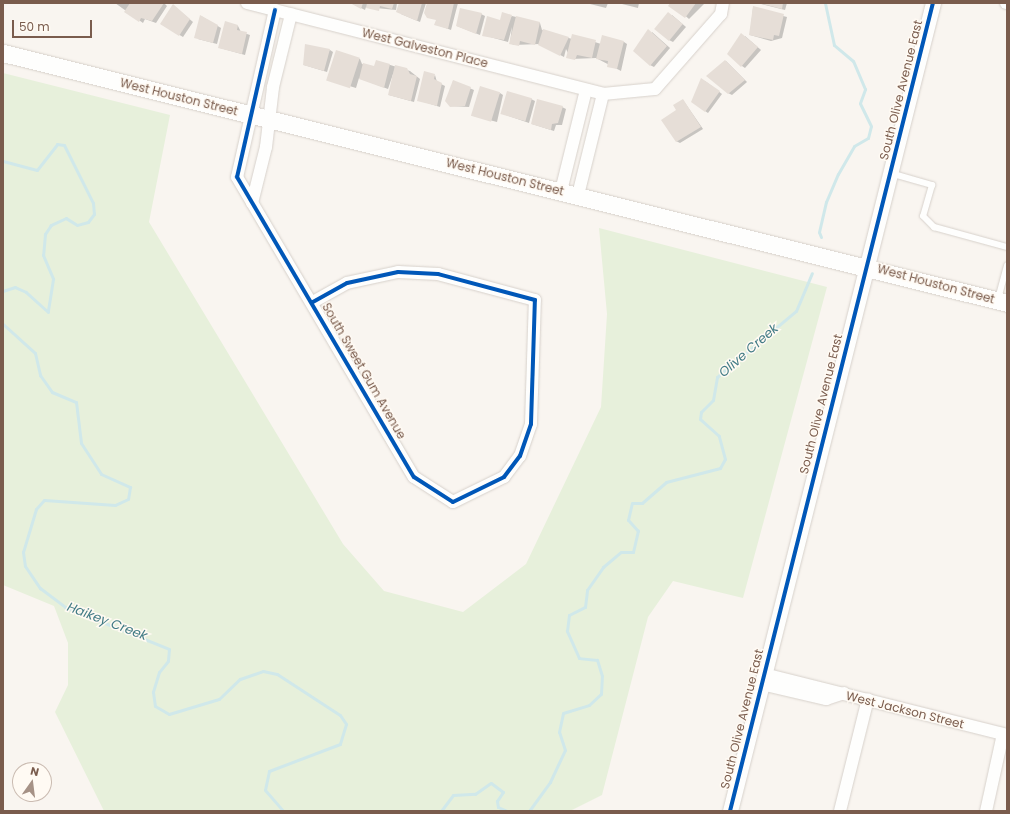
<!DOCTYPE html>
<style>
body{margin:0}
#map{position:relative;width:1010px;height:814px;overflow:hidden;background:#f9f5f0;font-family:Poppins,sans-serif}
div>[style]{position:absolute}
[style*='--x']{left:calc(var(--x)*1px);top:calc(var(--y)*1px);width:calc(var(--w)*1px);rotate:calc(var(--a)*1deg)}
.green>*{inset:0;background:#e7f0db}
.shadow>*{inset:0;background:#0003}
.stream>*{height:3px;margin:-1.5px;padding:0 1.5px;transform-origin:1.5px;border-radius:1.5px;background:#d0e8ea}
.building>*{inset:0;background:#e6ded7;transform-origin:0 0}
.roads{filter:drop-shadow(0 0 1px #d7d1cb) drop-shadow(0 0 1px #d7d1cb)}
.service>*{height:6px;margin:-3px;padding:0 3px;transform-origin:3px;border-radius:3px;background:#fefefd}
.minor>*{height:12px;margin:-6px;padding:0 6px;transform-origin:6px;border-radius:6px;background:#fefefd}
.tertiary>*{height:15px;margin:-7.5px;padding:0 7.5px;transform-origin:7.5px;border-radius:7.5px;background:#fefefd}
.secondary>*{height:17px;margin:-8.5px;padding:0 8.5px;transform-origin:8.5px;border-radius:8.5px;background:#fefefd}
.cycleway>*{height:4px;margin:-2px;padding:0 2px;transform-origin:2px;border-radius:2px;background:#0057b8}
span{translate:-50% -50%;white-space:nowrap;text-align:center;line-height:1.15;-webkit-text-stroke:3px #fffaf3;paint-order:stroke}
.street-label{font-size:12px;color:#7a5c4d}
.water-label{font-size:13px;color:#437c86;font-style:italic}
.frame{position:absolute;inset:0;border:4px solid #7a5c4d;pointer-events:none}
.north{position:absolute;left:12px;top:762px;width:40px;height:40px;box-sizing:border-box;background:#fffaf3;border:1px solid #cabbb1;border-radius:50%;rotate:14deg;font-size:11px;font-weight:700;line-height:16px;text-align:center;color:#7a5c4d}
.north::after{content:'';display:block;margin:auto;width:14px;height:18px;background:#a69286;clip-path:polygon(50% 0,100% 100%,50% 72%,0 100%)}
.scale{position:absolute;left:12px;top:20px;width:80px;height:18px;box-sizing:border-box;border:2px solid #7a5c4d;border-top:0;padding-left:5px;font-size:12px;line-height:14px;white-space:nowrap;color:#7a5c4d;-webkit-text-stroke:3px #fffaf3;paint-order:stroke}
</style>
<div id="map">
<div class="green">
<div style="clip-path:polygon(3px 73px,170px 115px,149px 222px,343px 544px,384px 591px,463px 612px,526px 564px,601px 407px,607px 314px,599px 228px,827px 287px,743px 598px,673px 581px,648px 617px,602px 795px,570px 811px,104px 811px,55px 712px,68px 685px,68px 643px,54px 606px,3px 585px)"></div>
</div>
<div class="shadow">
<div style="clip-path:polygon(115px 3px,164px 3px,167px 6px,156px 23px,145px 19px,143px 23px)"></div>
<div style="clip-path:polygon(351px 3px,397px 3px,396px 10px,366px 7px,365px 10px)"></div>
<div style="clip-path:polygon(400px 3px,426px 3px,420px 22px,401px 14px)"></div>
<div style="clip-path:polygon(428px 3px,458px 3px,451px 30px,435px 24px,437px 20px)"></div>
<div style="clip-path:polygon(586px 3px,608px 3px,606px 8px)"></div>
<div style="clip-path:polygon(618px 3px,639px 3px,638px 8px)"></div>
<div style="clip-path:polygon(671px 3px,705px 3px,689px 19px)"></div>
<div style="clip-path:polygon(757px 3px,787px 3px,785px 10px)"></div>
<div style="clip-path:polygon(173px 5px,193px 22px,183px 37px,161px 24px)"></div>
<div style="clip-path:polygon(753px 8px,787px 17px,782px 38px,771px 41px,750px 35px)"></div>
<div style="clip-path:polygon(481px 14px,485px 16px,480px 35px,457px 26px)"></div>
<div style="clip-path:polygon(672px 15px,686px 27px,673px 42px,669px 40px)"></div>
<div style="clip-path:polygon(201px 16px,221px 28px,217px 44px,198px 39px)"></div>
<div style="clip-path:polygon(512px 16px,540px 23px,542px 30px,572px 39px,573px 35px,601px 44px,624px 42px,627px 44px,621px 71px,596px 58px,571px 59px,566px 49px,564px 57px,539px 44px,514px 45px,510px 43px,512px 27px,508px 42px,483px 35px)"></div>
<div style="clip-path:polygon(226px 23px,238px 26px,241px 32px,250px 35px,245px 55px,220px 48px)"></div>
<div style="clip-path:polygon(652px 32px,670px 48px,654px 67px,650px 65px)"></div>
<div style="clip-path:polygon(745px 36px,761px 50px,745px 68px,742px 66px)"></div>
<div style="clip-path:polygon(330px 50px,333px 52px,327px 72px,304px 65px)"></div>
<div style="clip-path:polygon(337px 51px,360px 59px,362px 64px,375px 68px,377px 61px,410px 71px,420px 79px,414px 102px,389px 95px,394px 71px,388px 89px,359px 78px,356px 88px,330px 80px)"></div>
<div style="clip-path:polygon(726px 61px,747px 82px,732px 95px,728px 93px)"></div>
<div style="clip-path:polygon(435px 75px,437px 82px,445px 86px,440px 107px,418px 100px)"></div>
<div style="clip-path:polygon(453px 81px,474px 90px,469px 107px,450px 106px)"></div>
<div style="clip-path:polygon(705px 81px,722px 94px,708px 113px,705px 111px)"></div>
<div style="clip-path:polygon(500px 93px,503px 95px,497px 122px,474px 116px)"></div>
<div style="clip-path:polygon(531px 99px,535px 101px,529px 123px,506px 115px)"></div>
<div style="clip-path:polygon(683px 100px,703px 129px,680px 143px,676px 141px)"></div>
<div style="clip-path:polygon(562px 107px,566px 109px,562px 125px,556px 125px,554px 131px,532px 124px)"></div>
</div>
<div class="stream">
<div style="--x:3;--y:161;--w:35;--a:15"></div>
<div style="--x:37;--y:170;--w:33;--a:-52"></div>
<div style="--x:57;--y:144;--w:7;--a:8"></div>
<div style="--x:64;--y:145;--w:65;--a:63.4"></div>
<div style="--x:93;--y:203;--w:11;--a:85"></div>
<div style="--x:94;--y:214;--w:10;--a:127"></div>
<div style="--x:88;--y:222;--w:11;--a:165"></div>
<div style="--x:77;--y:225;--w:13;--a:-148"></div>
<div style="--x:66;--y:218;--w:17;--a:155"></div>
<div style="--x:51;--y:225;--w:11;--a:124"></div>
<div style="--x:45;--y:234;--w:21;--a:95"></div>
<div style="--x:43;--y:255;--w:26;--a:67"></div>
<div style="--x:53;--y:279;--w:33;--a:99"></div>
<div style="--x:48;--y:312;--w:30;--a:-138"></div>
<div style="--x:26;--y:292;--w:12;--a:-156"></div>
<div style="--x:15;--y:287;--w:13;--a:162"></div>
<div style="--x:821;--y:237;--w:5;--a:-112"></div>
<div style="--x:819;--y:232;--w:31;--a:-77"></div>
<div style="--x:826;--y:202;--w:30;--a:-67"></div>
<div style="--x:838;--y:174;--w:32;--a:-60"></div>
<div style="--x:854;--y:146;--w:16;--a:-30"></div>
<div style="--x:868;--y:138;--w:12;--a:-76"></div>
<div style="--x:871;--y:126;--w:25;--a:-116"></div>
<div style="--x:860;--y:103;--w:15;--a:-70"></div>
<div style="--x:865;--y:89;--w:30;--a:-113"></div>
<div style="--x:853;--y:61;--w:25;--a:-140"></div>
<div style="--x:834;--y:45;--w:43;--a:-102.1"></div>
<div style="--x:3;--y:324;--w:43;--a:42.2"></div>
<div style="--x:35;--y:353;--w:23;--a:77"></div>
<div style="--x:40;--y:375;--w:21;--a:55"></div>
<div style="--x:52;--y:392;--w:26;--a:23"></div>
<div style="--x:76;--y:402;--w:41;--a:83"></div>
<div style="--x:81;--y:443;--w:37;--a:57"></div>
<div style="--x:101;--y:474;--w:32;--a:24"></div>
<div style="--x:130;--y:487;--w:12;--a:99"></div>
<div style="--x:128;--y:499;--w:14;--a:155"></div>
<div style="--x:115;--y:505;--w:71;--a:-176"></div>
<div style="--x:44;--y:500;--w:12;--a:132"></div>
<div style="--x:36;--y:509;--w:45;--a:106.8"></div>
<div style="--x:23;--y:552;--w:14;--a:82"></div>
<div style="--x:25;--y:566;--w:27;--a:56"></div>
<div style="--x:40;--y:588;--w:31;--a:37"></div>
<div style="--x:65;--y:607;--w:112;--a:22"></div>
<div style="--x:169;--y:649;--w:12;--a:95"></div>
<div style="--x:168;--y:661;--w:14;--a:129"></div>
<div style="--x:159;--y:672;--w:21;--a:107"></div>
<div style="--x:153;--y:692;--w:14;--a:82"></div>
<div style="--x:155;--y:706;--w:16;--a:30"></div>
<div style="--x:169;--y:714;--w:52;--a:-16.7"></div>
<div style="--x:219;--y:699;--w:29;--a:-44"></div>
<div style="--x:240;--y:679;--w:24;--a:-19"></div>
<div style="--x:263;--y:671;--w:14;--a:12"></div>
<div style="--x:277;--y:674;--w:75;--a:33.1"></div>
<div style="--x:340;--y:715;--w:11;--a:56"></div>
<div style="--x:346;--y:724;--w:21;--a:107"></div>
<div style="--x:340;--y:744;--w:76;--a:159.2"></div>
<div style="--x:269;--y:771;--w:19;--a:102"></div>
<div style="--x:265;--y:790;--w:28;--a:49"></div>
<div style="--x:441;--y:811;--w:20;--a:-53"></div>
<div style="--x:453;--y:795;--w:22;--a:-3"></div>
<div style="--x:475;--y:794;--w:19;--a:-35"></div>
<div style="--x:491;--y:783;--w:15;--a:37"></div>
<div style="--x:503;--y:792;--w:11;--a:124"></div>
<div style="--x:497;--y:801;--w:6;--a:81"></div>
<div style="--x:498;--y:807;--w:10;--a:24"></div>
<div style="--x:529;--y:811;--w:36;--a:-54"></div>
<div style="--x:550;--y:782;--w:35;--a:-65"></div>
<div style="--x:565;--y:750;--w:19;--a:-108"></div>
<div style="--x:559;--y:732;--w:19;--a:-78"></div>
<div style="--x:563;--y:713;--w:27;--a:-17"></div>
<div style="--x:589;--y:705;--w:16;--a:-43"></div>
<div style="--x:601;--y:694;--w:18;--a:-87"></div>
<div style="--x:602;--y:676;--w:17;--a:-107"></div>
<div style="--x:597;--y:660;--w:18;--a:-174"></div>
<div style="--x:579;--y:658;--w:30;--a:-114"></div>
<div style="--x:567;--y:631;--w:16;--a:-83"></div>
<div style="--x:569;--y:615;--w:18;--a:-27"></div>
<div style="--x:585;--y:607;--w:17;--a:-83"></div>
<div style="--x:587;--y:590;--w:28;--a:-55"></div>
<div style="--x:603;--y:567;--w:23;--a:-40"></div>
<div style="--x:621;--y:552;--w:12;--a:0"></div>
<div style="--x:633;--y:552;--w:22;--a:-77"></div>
<div style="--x:638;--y:531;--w:15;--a:-132"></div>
<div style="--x:628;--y:520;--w:17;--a:-77"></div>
<div style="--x:632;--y:503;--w:10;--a:0"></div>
<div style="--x:642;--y:503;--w:32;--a:-41"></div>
<div style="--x:666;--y:482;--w:56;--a:-14.5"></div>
<div style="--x:720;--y:468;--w:10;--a:-61"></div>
<div style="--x:725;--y:459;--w:24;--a:-105"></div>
<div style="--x:719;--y:436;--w:25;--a:-138"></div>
<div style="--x:700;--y:419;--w:7;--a:-82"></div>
<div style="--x:701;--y:412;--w:17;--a:-45"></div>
<div style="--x:713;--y:400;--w:23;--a:-80"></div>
<div style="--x:717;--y:377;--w:103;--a:-39.9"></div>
<div style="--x:796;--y:311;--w:41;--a:-67.2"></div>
</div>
<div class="building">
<div style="clip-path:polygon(130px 3px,164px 3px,152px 21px,141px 18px,139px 22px,124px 12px)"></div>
<div style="clip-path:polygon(350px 3px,363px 3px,361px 9px)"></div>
<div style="clip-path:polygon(367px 3px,394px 3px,392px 9px,380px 6px,379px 11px,366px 8px)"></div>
<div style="clip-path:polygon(399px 3px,422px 3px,417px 21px,396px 12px)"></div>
<div style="clip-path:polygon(427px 3px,454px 3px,448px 29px,434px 25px,436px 20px,427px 18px,424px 13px)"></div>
<div style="clip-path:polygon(670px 3px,696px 3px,685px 18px,668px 6px)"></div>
<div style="clip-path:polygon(759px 3px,783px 3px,782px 9px)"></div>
<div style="clip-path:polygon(173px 4px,190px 19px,179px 36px,160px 24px)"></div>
<div style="clip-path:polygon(753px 6px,784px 14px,779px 36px,774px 35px,773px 40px,749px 35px)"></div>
<div style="clip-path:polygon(460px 8px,482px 13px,476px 34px,456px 26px)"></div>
<div style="clip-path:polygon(502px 12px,512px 15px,504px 40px,482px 36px,487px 16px,500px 20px)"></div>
<div style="left:668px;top:12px;width:19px;height:22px;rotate:39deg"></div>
<div style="clip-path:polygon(200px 15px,218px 25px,213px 43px,194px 38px)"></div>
<div style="clip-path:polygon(516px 16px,540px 22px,535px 45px,520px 41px,519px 46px,509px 44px)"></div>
<div style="clip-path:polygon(225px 21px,238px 25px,237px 30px,247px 32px,242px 54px,218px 48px)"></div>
<div style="clip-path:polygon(543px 29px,569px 37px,560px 56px,538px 45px)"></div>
<div style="clip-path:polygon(648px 29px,667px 46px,650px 66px,633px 51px)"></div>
<div style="clip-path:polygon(741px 33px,758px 47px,741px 67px,727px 54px)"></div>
<div style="clip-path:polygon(572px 34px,596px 40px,592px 58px,577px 55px,575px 60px,566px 58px)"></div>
<div style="clip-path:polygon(602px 35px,624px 41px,617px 69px,607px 67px,608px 61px,596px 59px)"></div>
<div style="clip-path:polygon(305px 44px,330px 49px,324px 71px,303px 65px)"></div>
<div style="left:336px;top:50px;width:25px;height:32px;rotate:18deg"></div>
<div style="clip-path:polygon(376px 60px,390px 64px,384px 88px,359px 79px,363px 63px,374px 66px)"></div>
<div style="clip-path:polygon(725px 60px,745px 80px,728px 94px,706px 76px)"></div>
<div style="clip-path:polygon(395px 65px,407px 68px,410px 74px,417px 76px,411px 101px,388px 95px)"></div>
<div style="clip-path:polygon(424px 71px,435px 74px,434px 79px,442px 83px,437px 106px,417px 101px)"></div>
<div style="clip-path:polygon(701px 78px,720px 91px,705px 112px,691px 102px)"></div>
<div style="clip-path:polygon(453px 80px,471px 87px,465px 106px,450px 107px,445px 101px)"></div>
<div style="left:480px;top:86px;width:21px;height:31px;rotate:17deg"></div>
<div style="left:507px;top:91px;width:26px;height:24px;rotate:16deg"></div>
<div style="clip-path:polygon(537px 99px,563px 106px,558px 123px,552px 124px,551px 130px,531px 124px)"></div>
<div style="clip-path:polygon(683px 99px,701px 127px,676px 142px,661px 120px,676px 110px,673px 105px)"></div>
</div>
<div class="roads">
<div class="service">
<div style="--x:890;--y:173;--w:44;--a:15.9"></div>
<div style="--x:932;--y:185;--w:32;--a:106"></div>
<div style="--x:923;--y:216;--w:16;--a:45"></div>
<div style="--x:934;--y:227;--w:76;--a:15.3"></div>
<div style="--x:998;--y:299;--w:35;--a:-75"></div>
</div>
<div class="minor">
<div style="--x:247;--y:3;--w:367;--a:14.3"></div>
<div style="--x:603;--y:94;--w:52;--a:-5.5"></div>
<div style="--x:655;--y:89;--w:100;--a:-48.7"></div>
<div style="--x:721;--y:14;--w:11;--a:-80"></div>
<div style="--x:1006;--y:3;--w:1;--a:0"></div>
<div style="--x:275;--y:10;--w:171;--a:102.8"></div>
<div style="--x:237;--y:177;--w:348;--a:59.5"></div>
<div style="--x:414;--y:477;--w:46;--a:32.7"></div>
<div style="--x:453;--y:502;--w:57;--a:-26.1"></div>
<div style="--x:504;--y:477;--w:26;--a:-53"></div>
<div style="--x:520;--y:456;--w:34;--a:-71"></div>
<div style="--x:531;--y:424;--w:124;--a:-88.2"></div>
<div style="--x:535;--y:300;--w:100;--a:-165"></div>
<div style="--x:438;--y:274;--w:40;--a:-177.1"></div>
<div style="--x:398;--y:272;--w:52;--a:167.8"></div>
<div style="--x:347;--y:283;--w:39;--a:151"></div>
<div style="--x:561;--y:191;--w:104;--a:-76.1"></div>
<div style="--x:578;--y:195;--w:104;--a:-76.1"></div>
<div style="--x:252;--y:203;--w:58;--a:-76"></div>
<div style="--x:266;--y:147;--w:60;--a:-83.3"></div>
<div style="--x:273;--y:87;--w:75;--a:-76.1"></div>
<div style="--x:764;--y:674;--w:246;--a:14.1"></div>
<div style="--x:1003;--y:734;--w:79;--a:102.4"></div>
<div style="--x:761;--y:684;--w:67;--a:13"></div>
<div style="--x:826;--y:699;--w:19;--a:-18"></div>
<div style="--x:840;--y:811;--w:115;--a:-76"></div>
</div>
<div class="tertiary">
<div style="--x:730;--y:811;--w:833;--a:-75.9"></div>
</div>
<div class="secondary">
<div style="--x:3;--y:53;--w:1035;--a:13.98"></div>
</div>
</div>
<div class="cycleway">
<div style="--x:275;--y:10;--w:171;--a:102.8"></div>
<div style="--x:237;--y:177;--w:348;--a:59.5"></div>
<div style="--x:414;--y:477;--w:46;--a:32.7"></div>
<div style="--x:453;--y:502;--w:57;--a:-26.1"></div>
<div style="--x:504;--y:477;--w:26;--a:-53"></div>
<div style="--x:520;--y:456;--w:34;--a:-71"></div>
<div style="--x:531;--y:424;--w:124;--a:-88.2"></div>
<div style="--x:535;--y:300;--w:100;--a:-165"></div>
<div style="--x:438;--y:274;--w:40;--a:-177.1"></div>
<div style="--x:398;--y:272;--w:52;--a:167.8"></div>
<div style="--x:347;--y:283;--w:39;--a:151"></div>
<div style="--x:730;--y:811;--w:833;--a:-75.9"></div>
</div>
<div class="street-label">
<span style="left:425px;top:48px;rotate:14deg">West Galveston Place</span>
<span style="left:901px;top:90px;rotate:-76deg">South Olive Avenue East</span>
<span style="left:179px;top:97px;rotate:14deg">West Houston Street</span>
<span style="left:505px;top:177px;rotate:14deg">West Houston Street</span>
<span style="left:936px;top:284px;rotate:15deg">West Houston Street</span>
<span style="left:364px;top:371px;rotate:60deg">South Sweet Gum Avenue</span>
<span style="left:821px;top:404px;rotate:-76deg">South Olive Avenue East</span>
<span style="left:905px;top:710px;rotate:14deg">West Jackson Street</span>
<span style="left:742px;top:719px;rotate:-76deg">South Olive Avenue East</span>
</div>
<div class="water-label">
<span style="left:749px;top:351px;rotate:-41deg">Olive Creek</span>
<span style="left:107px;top:622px;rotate:21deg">Haikey Creek</span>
</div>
<div class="frame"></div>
<div class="north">N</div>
<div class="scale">50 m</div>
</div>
